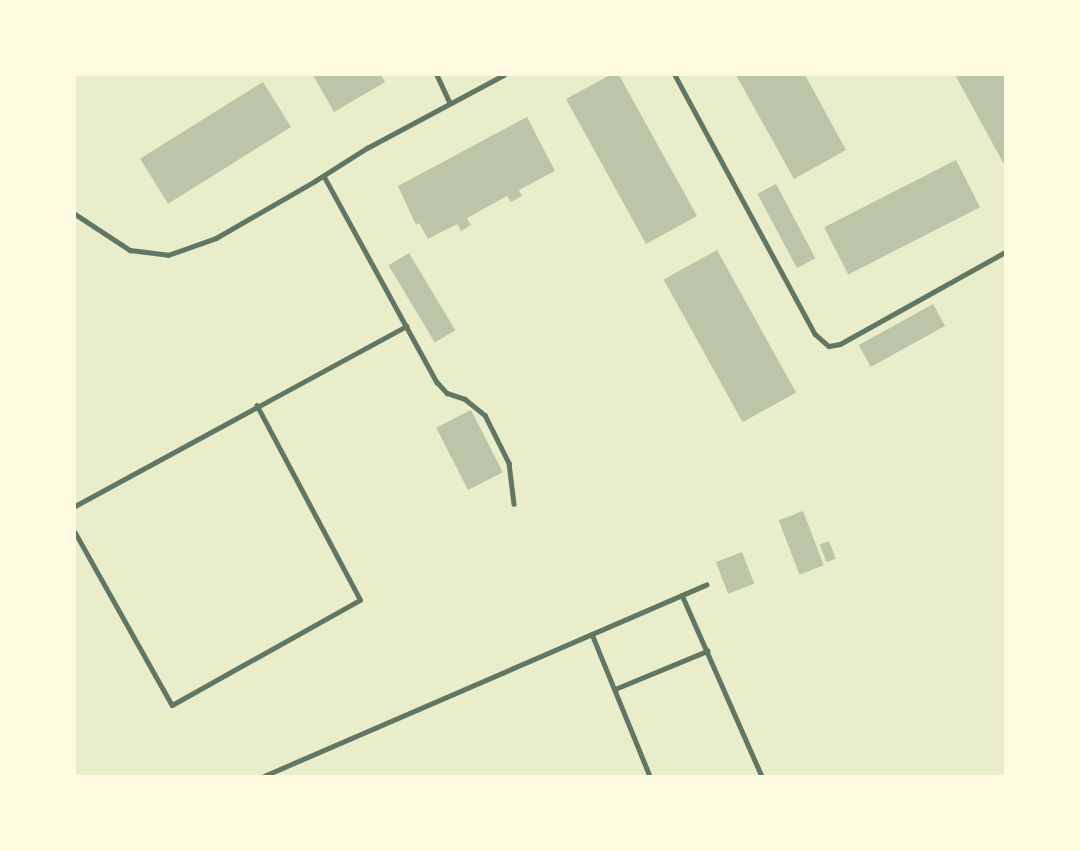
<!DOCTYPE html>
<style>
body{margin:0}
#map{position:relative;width:1080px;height:851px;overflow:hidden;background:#e9edc9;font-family:"Golos Text",sans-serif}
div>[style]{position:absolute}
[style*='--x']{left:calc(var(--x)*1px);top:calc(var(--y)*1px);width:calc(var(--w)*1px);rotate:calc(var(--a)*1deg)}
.building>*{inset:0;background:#bcc5a7;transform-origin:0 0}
.service>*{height:4.5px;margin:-2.25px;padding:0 2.25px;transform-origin:2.25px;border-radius:2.25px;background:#617663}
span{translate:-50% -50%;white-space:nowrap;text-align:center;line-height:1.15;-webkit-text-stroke:6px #fefae0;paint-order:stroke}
.frame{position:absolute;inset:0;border:76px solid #fefae0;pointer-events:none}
</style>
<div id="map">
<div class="building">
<div style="clip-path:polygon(313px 75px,381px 75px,385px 82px,334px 112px)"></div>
<div style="clip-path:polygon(610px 75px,619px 75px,697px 216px,646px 244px,566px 99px)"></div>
<div style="clip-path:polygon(736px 75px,805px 75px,846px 150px,794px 179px)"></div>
<div style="clip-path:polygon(955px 75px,1005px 75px,1005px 166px)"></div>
<div style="left:263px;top:82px;width:53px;height:145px;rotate:58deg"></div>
<div style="clip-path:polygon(527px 117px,555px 171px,519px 190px,522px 196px,511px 202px,507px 196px,467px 218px,471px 225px,461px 231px,457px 224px,428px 239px,419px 223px,416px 225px,398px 186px)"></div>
<div style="left:956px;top:160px;width:53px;height:148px;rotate:63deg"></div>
<div style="left:776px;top:184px;width:84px;height:21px;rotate:62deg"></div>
<div style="left:717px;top:250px;width:163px;height:61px;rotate:61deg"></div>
<div style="left:409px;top:253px;width:90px;height:24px;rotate:59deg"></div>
<div style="left:933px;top:304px;width:25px;height:85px;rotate:61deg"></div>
<div style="left:471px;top:410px;width:70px;height:39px;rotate:63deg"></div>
<div style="left:803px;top:511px;width:58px;height:26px;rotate:69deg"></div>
<div style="left:829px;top:541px;width:19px;height:10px;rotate:69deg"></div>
<div style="left:742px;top:552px;width:34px;height:28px;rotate:69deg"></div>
</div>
<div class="service">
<div style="--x:437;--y:75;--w:31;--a:65"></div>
<div style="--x:675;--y:75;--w:294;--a:61.6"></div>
<div style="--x:815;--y:334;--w:18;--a:41"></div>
<div style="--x:829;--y:346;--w:11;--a:-10"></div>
<div style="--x:840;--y:344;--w:189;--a:-29.1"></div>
<div style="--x:324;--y:176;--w:235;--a:61.3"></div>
<div style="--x:437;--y:382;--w:15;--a:48"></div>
<div style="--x:447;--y:393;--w:19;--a:18"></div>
<div style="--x:465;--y:399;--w:26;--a:39"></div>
<div style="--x:485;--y:415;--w:54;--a:63.4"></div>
<div style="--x:509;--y:463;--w:41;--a:83"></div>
<div style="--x:75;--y:214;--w:66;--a:33.2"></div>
<div style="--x:130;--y:250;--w:38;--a:7"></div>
<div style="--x:168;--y:255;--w:51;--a:-19.5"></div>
<div style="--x:216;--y:238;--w:114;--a:-29.9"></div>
<div style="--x:315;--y:181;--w:62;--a:-32.4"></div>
<div style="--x:367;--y:148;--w:155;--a:-28.1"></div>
<div style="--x:75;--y:506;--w:377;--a:-28.5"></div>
<div style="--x:75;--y:532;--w:198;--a:60.7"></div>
<div style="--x:172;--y:705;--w:215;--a:-29.2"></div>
<div style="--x:360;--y:600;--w:220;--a:-118"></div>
<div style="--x:682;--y:595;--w:198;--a:66.2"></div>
<div style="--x:592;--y:634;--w:153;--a:67.8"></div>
<div style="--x:615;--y:689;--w:100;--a:-22.4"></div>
<div style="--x:264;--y:776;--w:482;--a:-23.4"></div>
</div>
<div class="frame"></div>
</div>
